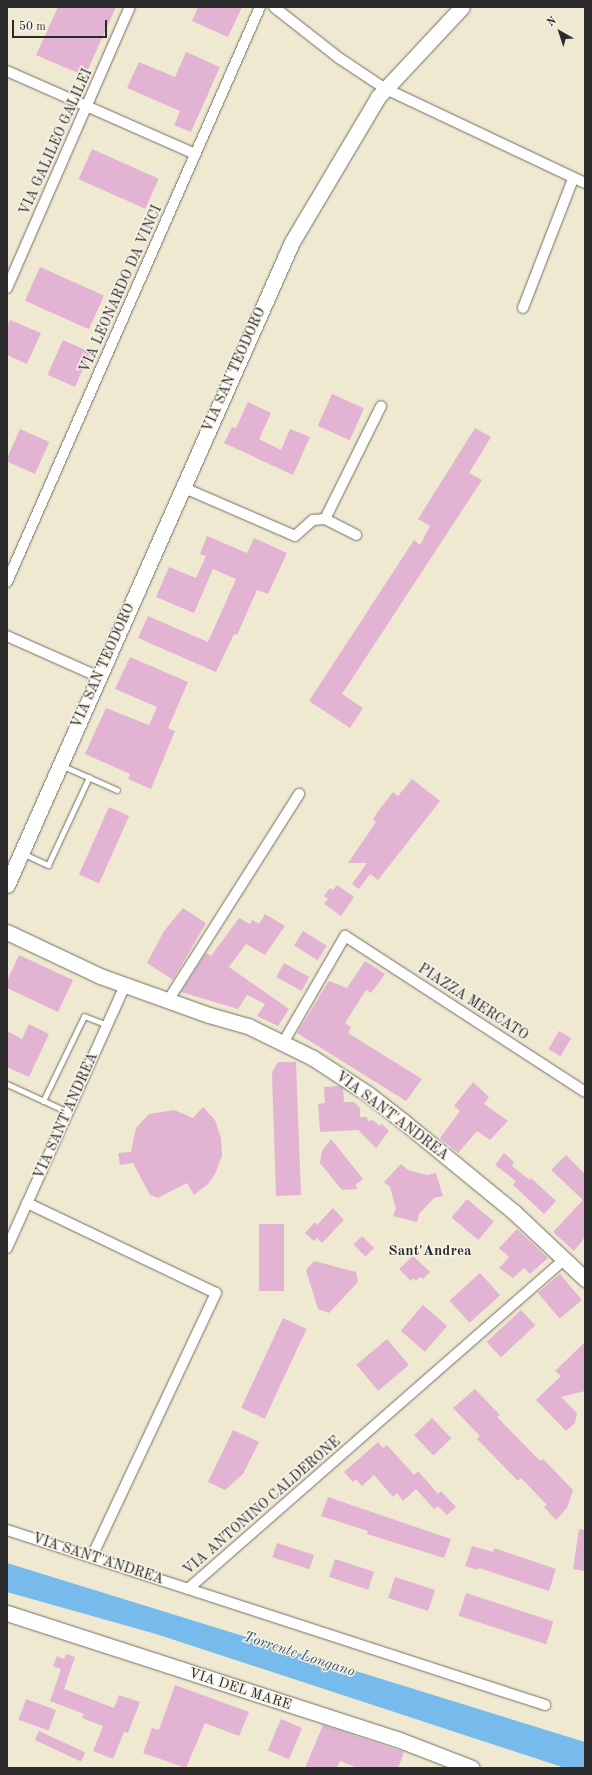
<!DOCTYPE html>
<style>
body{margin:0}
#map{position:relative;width:592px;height:1775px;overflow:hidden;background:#f0e9d1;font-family:"Old Standard TT",serif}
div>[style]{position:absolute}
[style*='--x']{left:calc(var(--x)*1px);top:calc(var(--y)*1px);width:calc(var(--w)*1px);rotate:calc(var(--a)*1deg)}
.water>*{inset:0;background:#76bbec}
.building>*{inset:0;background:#e3b3d3;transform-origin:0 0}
.roads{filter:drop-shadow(0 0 1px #706e65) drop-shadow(0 0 1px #706e65)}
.lane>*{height:5px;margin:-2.5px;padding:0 2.5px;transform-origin:2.5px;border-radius:2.5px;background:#fff}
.street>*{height:10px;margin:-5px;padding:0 5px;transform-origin:5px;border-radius:5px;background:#fff}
.secondary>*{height:15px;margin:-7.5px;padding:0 7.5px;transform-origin:7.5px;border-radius:7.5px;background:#fff}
span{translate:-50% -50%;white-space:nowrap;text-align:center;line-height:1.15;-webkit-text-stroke:3px #f7f3e8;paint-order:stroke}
.street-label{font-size:14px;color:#2b2b2b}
.neighbourhood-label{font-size:15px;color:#2b2b2b;font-weight:700}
.water-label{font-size:15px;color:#425665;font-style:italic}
.frame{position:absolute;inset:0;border:8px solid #2b2b2b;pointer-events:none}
.north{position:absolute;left:540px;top:12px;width:40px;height:40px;-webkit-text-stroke:3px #f7f3e8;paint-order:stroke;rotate:321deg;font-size:11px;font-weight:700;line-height:16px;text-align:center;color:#2b2b2b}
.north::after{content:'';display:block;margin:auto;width:14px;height:18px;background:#2b2b2b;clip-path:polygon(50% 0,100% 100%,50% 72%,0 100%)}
.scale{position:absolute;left:12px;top:20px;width:95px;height:18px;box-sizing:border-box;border:2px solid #2b2b2b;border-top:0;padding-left:5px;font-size:12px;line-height:14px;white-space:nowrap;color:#2b2b2b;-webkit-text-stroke:3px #f7f3e8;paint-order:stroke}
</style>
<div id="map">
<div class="water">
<div style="clip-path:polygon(7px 1563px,585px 1742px,585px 1768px,565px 1768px,156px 1634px,7px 1592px)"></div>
</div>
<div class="building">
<div style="clip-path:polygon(58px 7px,116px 7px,85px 76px,36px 55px)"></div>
<div style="clip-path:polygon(198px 7px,242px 7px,228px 37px,192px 21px)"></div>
<div style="clip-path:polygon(186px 52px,220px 67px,191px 132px,174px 125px,180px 111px,127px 88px,139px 62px,175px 77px)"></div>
<div style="left:92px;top:149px;width:73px;height:33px;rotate:24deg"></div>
<div style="left:40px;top:267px;width:70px;height:37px;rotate:24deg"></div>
<div style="clip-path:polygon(10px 320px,41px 333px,27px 364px,7px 355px,7px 326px)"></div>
<div style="left:63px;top:340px;width:30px;height:38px;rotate:24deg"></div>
<div style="left:332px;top:394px;width:35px;height:35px;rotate:24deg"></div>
<div style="clip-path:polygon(248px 402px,271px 413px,259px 439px,281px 450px,290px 429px,310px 437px,293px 475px,224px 443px,232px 427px,236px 428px)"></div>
<div style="clip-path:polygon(475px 428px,491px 437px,469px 473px,482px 480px,342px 694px,363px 708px,350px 728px,309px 701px,414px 540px,420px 545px,430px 526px,418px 519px)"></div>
<div style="left:20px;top:429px;width:32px;height:35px;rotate:24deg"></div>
<div style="clip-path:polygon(207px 536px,247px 553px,254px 538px,287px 553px,268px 594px,257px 590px,237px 635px,234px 634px,216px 672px,138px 638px,148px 616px,208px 642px,236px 579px,213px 569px,194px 613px,156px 597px,169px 567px,196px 578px,206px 556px,200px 554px)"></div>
<div style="clip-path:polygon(130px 657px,188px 682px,168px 728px,175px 731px,151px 789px,128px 779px,130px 774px,85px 754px,106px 708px,149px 725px,157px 707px,115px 689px)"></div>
<div style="clip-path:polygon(412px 779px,440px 801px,378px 880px,370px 874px,359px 889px,352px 884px,367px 863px,348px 863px,376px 822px,373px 820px,376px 814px,393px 792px,398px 796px)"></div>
<div style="left:109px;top:807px;width:22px;height:74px;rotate:24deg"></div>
<div style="clip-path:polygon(337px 885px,354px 897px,341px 916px,324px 904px,328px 899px,324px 896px,330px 888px,333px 890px)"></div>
<div style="clip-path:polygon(183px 908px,206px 923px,173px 980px,147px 963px,164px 931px)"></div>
<div style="clip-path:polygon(265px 914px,285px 926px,265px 955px,246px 944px,229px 967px,289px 1009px,278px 1026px,257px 1016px,265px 1004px,247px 995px,238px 1009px,181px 992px,206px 953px,211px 956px,239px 918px,250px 924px,252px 920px,259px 924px)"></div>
<div style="left:303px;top:931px;width:28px;height:17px;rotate:32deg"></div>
<div style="clip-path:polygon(19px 955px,73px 980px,58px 1012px,7px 988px,7px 981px)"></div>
<div style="clip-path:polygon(365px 961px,385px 974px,371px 993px,366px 990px,345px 1023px,351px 1027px,348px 1033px,422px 1079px,406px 1101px,297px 1033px,329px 981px,347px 988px)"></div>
<div style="left:284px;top:963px;width:29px;height:16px;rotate:29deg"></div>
<div style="clip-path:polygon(29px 1024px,49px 1034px,29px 1077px,7px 1067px,7px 1031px,22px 1039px)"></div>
<div style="left:559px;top:1031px;width:14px;height:21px;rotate:30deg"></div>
<div style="clip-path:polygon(278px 1062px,296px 1062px,301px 1195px,276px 1196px,272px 1072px)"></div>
<div style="clip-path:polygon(473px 1082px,489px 1097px,484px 1104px,508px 1121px,490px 1140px,477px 1131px,458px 1153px,440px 1138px,460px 1111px,454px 1106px)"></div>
<div style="clip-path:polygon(339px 1086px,343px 1088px,344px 1102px,354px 1102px,360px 1108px,360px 1117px,367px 1117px,368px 1121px,373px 1120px,380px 1126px,382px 1124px,389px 1131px,376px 1148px,358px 1130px,320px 1132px,318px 1104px,325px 1103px,324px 1087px)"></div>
<div style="clip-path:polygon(203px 1107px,215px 1120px,221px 1138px,222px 1156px,215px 1174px,208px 1184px,194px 1195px,187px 1183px,158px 1198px,150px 1195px,133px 1163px,120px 1165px,118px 1153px,131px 1152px,136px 1128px,149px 1114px,174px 1110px,193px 1118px)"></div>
<div style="clip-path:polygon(331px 1139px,363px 1179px,355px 1185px,358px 1189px,342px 1190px,320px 1163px,322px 1151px)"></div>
<div style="clip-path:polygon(504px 1153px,514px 1162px,512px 1166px,530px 1180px,531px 1178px,556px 1201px,544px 1214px,513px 1185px,516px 1181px,495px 1165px)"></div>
<div style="clip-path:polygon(566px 1155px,585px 1174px,585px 1237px,574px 1251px,553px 1232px,583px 1200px,551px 1170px)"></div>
<div style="clip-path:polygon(401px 1164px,408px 1170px,427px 1175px,436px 1173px,443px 1196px,434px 1198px,419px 1214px,417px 1222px,393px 1216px,396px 1208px,390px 1187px,384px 1182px)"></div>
<div style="left:467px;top:1199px;width:35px;height:24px;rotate:40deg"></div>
<div style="clip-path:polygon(333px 1208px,344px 1220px,322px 1243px,317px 1238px,314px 1241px,305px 1233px,315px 1222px,317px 1225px)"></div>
<div style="left:259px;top:1224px;width:25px;height:67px"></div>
<div style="clip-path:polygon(517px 1229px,548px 1258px,530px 1274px,524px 1268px,513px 1278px,499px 1268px,509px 1257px,499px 1248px)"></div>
<div style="left:362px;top:1236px;width:17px;height:12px;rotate:45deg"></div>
<div style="clip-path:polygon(413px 1256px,430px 1272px,423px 1279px,420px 1277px,416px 1281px,413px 1278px,411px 1281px,399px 1269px)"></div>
<div style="clip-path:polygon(314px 1261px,356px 1272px,358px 1282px,329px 1313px,318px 1309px,306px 1270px)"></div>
<div style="left:480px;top:1273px;width:30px;height:41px;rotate:48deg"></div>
<div style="left:560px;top:1274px;width:34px;height:29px;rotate:50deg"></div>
<div style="left:423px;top:1305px;width:32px;height:34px;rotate:41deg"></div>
<div style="left:521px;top:1310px;width:21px;height:47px;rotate:47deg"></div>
<div style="left:283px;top:1318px;width:26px;height:99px;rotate:25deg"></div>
<div style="left:387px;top:1339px;width:34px;height:40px;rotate:50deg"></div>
<div style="clip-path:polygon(585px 1342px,585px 1391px,561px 1397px,577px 1413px,575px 1423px,566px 1431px,536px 1400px,561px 1376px,555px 1371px)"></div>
<div style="clip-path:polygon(475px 1389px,500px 1415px,497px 1417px,540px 1461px,543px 1459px,573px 1490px,567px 1508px,556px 1520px,544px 1507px,547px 1505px,521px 1478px,518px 1481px,477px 1439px,480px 1436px,453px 1408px)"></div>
<div style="left:432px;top:1418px;width:28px;height:25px;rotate:46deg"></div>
<div style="clip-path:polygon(233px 1430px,259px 1442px,243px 1474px,225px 1490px,208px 1482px)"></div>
<div style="clip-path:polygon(378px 1442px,383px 1448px,387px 1445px,414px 1475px,418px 1471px,438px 1494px,441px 1491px,456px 1507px,447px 1515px,438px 1506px,434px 1509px,416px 1489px,403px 1501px,397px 1493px,393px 1497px,374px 1475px,362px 1486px,356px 1479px,353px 1482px,344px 1472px)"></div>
<div style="clip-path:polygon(328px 1497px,451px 1539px,444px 1558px,367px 1534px,368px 1531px,321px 1516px)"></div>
<div style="clip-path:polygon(579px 1529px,585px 1530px,585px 1571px,573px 1569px)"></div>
<div style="left:277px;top:1543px;width:39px;height:15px;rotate:18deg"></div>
<div style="clip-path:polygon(472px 1546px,493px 1552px,494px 1548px,556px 1569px,549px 1591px,479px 1568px,478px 1570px,465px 1566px)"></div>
<div style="left:335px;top:1559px;width:41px;height:19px;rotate:18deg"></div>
<div style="left:395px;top:1577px;width:42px;height:22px;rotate:18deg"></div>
<div style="left:466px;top:1593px;width:92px;height:24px;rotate:18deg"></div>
<div style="clip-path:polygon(66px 1654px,75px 1657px,64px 1689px,114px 1708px,119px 1695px,140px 1702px,128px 1733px,124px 1732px,113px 1759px,93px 1751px,103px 1726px,82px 1718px,84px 1714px,50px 1701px,61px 1669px,53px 1666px,57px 1656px,64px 1659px)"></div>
<div style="clip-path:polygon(175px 1685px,249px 1712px,239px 1736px,205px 1723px,186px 1768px,143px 1753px,152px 1728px,159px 1730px)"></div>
<div style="left:26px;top:1699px;width:32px;height:22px;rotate:20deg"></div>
<div style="left:281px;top:1719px;width:23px;height:34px;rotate:23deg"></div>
<div style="clip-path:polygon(323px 1725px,404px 1752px,398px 1768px,358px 1768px,340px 1761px,337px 1768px,305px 1768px)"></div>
<div style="left:39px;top:1731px;width:51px;height:10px;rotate:25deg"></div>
</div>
<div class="roads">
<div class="lane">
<div style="--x:63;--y:766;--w:59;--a:24"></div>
<div style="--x:22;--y:853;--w:29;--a:25"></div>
<div style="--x:48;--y:865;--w:97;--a:-65"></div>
<div style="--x:7;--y:1084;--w:67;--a:24.7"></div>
<div style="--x:43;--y:1101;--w:94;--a:-64.2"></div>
<div style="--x:84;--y:1016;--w:25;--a:21"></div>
</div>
<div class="street">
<div style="--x:274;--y:7;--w:83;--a:38.1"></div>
<div style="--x:339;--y:58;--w:54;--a:33.7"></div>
<div style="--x:384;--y:88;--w:222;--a:25.3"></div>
<div style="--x:7;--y:71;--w:206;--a:23.8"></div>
<div style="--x:7;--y:288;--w:307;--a:-66.4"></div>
<div style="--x:523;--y:308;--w:138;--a:-68.8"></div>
<div style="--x:182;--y:487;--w:123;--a:23.4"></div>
<div style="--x:295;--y:536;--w:24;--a:-42"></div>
<div style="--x:313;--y:520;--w:12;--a:-5"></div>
<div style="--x:325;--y:519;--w:35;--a:27"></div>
<div style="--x:325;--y:519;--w:126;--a:-63.6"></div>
<div style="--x:7;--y:582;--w:628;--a:-66.25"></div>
<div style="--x:7;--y:636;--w:101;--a:24"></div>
<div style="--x:169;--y:999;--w:243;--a:-57.6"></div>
<div style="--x:283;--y:1043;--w:124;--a:-59.9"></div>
<div style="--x:345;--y:936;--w:286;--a:33"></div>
<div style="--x:27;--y:1203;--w:209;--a:25.5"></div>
<div style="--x:216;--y:1293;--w:292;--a:115.2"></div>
<div style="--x:7;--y:1248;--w:288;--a:-65.8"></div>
<div style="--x:7;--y:1530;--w:566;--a:18.02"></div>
<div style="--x:188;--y:1589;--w:500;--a:-41.2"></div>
</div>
<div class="secondary">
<div style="--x:7;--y:885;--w:703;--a:-66.1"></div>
<div style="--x:292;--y:242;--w:169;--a:-59.3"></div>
<div style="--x:378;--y:97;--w:123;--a:-47"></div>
<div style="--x:7;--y:932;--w:103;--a:25.3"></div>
<div style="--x:100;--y:976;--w:116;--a:19.7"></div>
<div style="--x:209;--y:1015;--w:41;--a:15.8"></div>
<div style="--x:248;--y:1026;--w:72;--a:26.2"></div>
<div style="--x:313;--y:1058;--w:66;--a:33.2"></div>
<div style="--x:368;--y:1094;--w:46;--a:37.9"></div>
<div style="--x:404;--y:1122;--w:142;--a:39.3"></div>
<div style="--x:514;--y:1212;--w:98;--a:43.3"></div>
<div style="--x:7;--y:1613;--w:410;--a:17.9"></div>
<div style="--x:397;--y:1739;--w:80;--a:21.1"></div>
</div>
</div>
<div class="street-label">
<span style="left:56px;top:142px;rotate:-66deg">VIA GALILEO GALILEI</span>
<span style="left:121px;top:289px;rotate:-66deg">VIA LEONARDO DA VINCI</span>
<span style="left:234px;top:370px;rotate:-66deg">VIA SAN TEODORO</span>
<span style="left:103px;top:666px;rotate:-66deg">VIA SAN TEODORO</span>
<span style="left:473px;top:1002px;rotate:33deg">PIAZZA MERCATO</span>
<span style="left:66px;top:1116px;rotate:-66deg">VIA SANT'ANDREA</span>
<span style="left:392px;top:1116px;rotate:37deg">VIA SANT'ANDREA</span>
<span style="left:262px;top:1506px;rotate:-41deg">VIA ANTONINO CALDERONE</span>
<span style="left:98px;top:1559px;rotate:18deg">VIA SANT'ANDREA</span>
<span style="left:240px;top:1689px;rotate:18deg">VIA DEL MARE</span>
</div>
<div class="neighbourhood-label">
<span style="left:430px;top:1252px">Sant'Andrea</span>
</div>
<div class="water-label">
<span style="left:299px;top:1655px;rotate:18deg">Torrente Longano</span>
</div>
<div class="frame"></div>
<div class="north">N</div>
<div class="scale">50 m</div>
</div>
